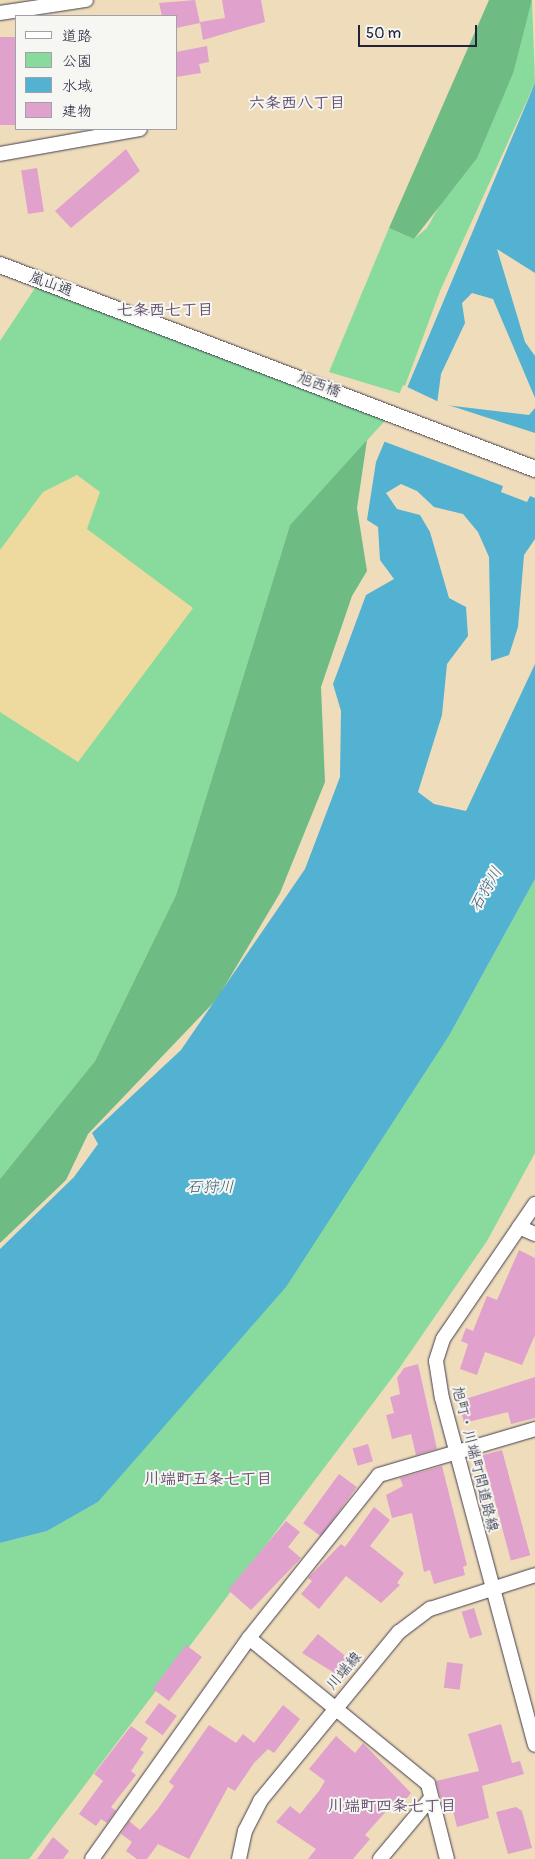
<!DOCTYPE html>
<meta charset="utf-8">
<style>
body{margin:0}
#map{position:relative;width:535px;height:1859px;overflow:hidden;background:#efdcbb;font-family:Pangolin,"Klee One",sans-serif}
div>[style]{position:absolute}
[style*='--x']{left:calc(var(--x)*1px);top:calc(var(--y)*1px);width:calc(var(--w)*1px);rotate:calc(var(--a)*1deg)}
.green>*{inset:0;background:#88db9d}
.forest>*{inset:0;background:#6ebb84}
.sand>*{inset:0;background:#eeda9e}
.water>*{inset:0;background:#53b1d2}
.pier>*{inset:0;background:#efdcbb}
.building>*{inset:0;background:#e0a1cc;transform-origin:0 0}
.roads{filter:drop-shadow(0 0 1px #413e4e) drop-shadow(0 0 1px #413e4e)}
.minor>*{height:14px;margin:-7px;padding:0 7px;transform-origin:7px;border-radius:7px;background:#fff}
.tertiary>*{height:16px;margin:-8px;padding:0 8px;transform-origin:8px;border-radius:8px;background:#fff}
span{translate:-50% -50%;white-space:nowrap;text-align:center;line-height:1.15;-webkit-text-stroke:4px #f6f6f2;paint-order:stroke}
.street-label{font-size:15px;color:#22223b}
.neighbourhood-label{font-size:16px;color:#644e6e;font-weight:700}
.water-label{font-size:16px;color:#365b77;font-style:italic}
.legend{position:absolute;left:15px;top:15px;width:162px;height:115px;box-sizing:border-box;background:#f6f6f2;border:1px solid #a1a1a9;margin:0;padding:6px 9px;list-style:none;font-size:15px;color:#22223b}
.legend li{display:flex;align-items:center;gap:10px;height:25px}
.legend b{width:25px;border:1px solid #a1a1a9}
.scale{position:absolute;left:358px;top:25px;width:119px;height:22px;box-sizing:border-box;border:2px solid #22223b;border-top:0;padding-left:6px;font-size:15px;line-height:18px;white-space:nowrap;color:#22223b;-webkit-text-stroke:4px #f6f6f2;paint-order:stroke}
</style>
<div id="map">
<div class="green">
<div style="clip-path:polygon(532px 0,535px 83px,440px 291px,402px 394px,329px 372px,389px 228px,414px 239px,427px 228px,514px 71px)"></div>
<div style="clip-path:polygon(41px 279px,392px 413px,290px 525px,176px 895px,95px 1061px,0 1179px,0 341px)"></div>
<div style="clip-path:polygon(535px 879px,535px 1153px,487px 1241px,398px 1370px,29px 1859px,0 1859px,0 1543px,47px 1531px,98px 1502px,183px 1402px,450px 1034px)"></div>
</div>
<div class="forest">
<div style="clip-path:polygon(489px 0,532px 0,514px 71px,477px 158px,414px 239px,389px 228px)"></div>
<div style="clip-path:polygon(367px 440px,357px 508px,367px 571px,352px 596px,321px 687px,325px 782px,280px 893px,217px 999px,88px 1134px,66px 1180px,0 1243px,0 1179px,95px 1061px,176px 895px,290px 525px)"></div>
</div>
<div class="sand">
<div style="clip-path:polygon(77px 475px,100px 492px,87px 529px,193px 608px,78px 762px,0 712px,0 550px,43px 492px)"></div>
</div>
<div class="water">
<div style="clip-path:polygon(535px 83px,535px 273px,497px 249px,525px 342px,535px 356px,535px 398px,493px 299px,472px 293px,462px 303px,465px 323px,441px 374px,437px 404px,529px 415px,535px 408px,535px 539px,524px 555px,518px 627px,509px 655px,491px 661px,489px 557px,478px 532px,463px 514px,434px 507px,417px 491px,401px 484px,386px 493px,397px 509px,420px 515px,430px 532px,449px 598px,466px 607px,468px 636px,447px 664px,442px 715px,418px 792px,434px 804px,466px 811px,535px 664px,535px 879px,450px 1034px,286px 1287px,98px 1502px,47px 1531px,0 1543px,0 1249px,74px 1177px,98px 1144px,92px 1133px,181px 1050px,305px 869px,340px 777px,341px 711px,333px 684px,366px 595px,394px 579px,380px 560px,378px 527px,367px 520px,376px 462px)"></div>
</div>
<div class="pier">
<div style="clip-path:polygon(403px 385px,439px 402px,535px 433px,535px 498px,530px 496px,527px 502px,501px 492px,503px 486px,380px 440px)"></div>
</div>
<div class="building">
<div style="clip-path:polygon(195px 0,200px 23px,176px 28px,176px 16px,162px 16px,159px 3px)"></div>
<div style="clip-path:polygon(222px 0,261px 0,265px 22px,203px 40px,200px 22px,225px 18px)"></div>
<div style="left:16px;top:37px;width:88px;height:16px;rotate:90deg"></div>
<div style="clip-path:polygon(207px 46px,209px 62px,199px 64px,201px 73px,176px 77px,176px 52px)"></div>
<div style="clip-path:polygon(126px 149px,140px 171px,71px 228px,55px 211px)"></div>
<div style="left:37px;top:168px;width:44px;height:16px;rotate:81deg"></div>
<div style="clip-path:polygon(519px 1250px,535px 1258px,535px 1335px,522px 1365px,485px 1352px,477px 1375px,460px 1369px,468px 1344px,461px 1341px,466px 1328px,473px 1331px,487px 1296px,497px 1300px)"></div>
<div style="clip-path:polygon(418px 1364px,437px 1449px,416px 1455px,411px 1434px,392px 1439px,386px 1415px,394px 1413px,390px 1397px,400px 1394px,397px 1378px,404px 1368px)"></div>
<div style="clip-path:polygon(535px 1377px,535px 1418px,511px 1424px,508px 1412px,464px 1423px,459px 1401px)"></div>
<div style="left:368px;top:1444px;width:18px;height:16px;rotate:74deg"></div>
<div style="left:502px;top:1450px;width:109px;height:20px;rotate:75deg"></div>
<div style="clip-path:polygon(442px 1466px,467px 1565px,463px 1567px,465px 1575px,434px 1584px,430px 1570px,424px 1572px,412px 1513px,392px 1518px,386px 1495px,403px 1486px,400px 1478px)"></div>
<div style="left:339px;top:1474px;width:22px;height:61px;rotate:36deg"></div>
<div style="clip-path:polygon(374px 1507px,390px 1520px,370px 1546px,404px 1573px,397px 1583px,400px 1585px,381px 1603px,346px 1576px,319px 1609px,301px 1594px,312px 1581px,308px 1578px,341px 1544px,345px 1547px)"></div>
<div style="clip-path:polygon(286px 1521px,300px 1532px,288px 1547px,301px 1558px,251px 1610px,228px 1590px)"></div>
<div style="left:474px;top:1608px;width:28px;height:13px;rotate:73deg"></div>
<div style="clip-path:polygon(318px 1634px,353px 1662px,341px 1677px,302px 1653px)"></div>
<div style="left:186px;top:1645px;width:20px;height:55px;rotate:37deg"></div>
<div style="left:447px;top:1662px;width:16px;height:26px;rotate:7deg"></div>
<div style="left:159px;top:1703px;width:22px;height:24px;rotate:36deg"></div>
<div style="clip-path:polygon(283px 1705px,300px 1719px,274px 1753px,268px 1749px,254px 1763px,235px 1791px,228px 1787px,189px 1859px,158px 1844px,147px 1859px,137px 1859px,126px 1851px,132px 1842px,121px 1834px,129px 1821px,140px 1830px,157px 1810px,174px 1786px,169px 1782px,209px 1725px,236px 1743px,243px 1734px,254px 1743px)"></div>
<div style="clip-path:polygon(501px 1724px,512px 1763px,520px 1761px,524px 1774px,482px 1786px,489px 1818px,457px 1827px,453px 1811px,445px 1814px,436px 1781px,479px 1771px,468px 1734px)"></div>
<div style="clip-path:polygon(131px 1726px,148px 1738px,140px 1750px,144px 1752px,131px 1771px,136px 1775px,111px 1807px,116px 1811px,107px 1823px,101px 1819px,96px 1826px,79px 1814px,103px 1781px,94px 1774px)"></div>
<div style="clip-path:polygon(336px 1736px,355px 1753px,363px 1743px,411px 1793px,395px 1813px,389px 1808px,365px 1835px,370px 1839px,353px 1859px,308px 1859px,316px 1849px,276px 1822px,290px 1806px,300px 1814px,319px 1791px,325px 1781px,309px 1769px)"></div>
<div style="clip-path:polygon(516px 1807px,522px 1811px,532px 1848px,508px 1854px,496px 1812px)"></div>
<div style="clip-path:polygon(53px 1837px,69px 1851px,63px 1859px,37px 1859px)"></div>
</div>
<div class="roads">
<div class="minor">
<div style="--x:0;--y:13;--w:87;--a:-8.6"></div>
<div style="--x:0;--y:154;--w:142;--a:-10.1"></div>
<div style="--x:535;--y:1204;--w:163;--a:124.3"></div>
<div style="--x:443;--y:1339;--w:23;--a:108"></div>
<div style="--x:436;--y:1361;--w:37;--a:81"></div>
<div style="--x:442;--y:1398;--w:359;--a:75"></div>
<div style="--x:519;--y:1227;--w:17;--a:24"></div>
<div style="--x:249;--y:1638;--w:231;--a:39.2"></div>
<div style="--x:428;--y:1784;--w:77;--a:75.8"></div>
<div style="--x:92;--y:1859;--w:271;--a:-54.6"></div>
<div style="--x:249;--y:1638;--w:208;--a:-51.4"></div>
<div style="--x:379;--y:1475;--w:163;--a:-16.4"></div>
<div style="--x:239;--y:1859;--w:29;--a:-78"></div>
<div style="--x:245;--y:1831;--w:34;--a:-63"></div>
<div style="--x:260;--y:1801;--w:219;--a:-50.6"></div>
<div style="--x:399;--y:1632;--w:39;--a:-37"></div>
<div style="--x:430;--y:1609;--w:110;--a:-17.9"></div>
<div style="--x:380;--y:1859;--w:80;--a:-50.1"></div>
</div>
<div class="tertiary">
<div style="--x:0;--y:265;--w:573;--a:20.87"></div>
</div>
</div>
<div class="street-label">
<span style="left:51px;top:284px;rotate:20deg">嵐山通</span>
<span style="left:319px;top:385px;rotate:21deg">旭西橋</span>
<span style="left:475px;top:1459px;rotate:76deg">旭町・川端町間道路線</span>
<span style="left:344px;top:1671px;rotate:-49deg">川端線</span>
</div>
<div class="neighbourhood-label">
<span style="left:297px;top:103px">六条西八丁目</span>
<span style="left:165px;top:310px">七条西七丁目</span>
<span style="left:208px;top:1479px">川端町五条七丁目</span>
<span style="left:392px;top:1806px">川端町四条七丁目</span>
</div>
<div class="water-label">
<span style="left:486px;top:889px;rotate:-60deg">石狩川</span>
<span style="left:210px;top:1187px">石狩川</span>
</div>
<ul class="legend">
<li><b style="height:6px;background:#fff"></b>道路</li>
<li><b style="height:14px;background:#88db9d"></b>公園</li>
<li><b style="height:14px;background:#53b1d2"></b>水域</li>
<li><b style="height:14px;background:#e0a1cc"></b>建物</li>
</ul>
<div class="scale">50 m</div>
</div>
